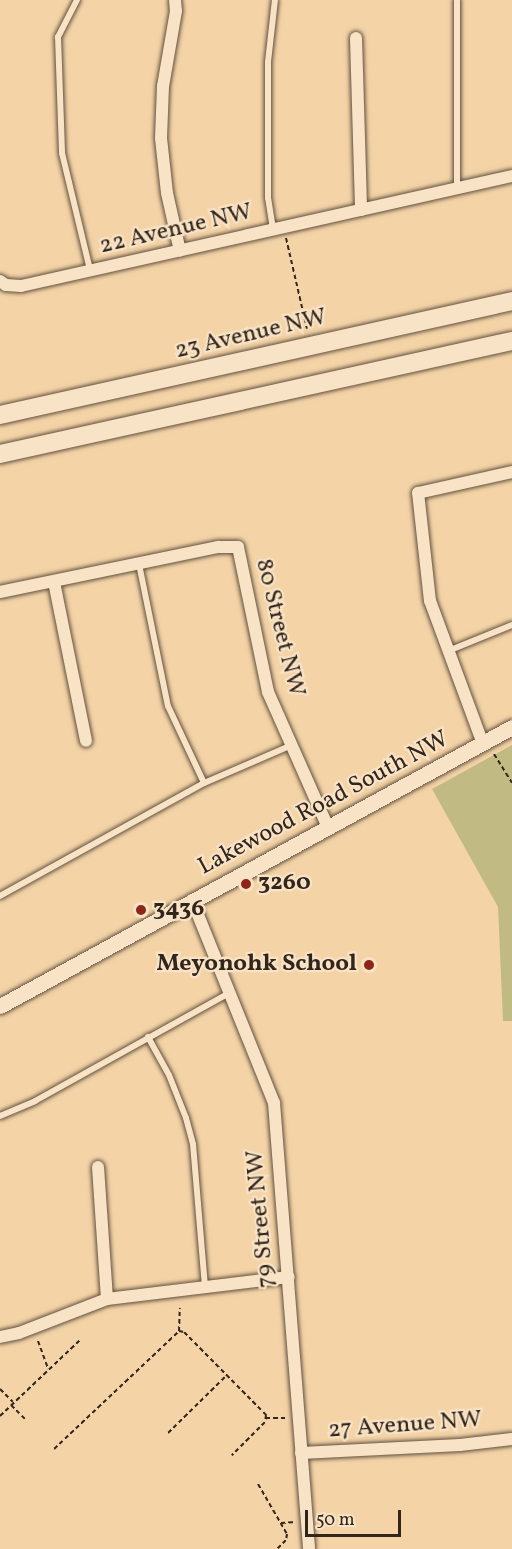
<!DOCTYPE html>
<style>
body{margin:0}
#map{position:relative;width:512px;height:1549px;overflow:hidden;background:#f4d4a7;font-family:Vollkorn,serif}
div>[style]{position:absolute}
[style*='--x']{left:calc(var(--x)*1px);top:calc(var(--y)*1px);width:calc(var(--w)*1px);rotate:calc(var(--a)*1deg)}
.green>*{inset:0;background:#c1bb83}
.path>*{height:2px;margin-top:-1px;transform-origin:0;background:repeating-linear-gradient(90deg,#31251c 0 4.5px,transparent 0 7.5px)}
.roads{filter:drop-shadow(0 0 2px #62513f) drop-shadow(0 0 2px #62513f)}
.service>*{height:6px;margin:-3px;padding:0 3px;transform-origin:3px;border-radius:3px;background:#f8e3c6}
.minor>*{height:12px;margin:-6px;padding:0 6px;transform-origin:6px;border-radius:6px;background:#f8e3c6}
.tertiary>*{height:15px;margin:-7.5px;padding:0 7.5px;transform-origin:7.5px;border-radius:7.5px;background:#f8e3c6}
.secondary>*{height:18px;margin:-9px;padding:0 9px;transform-origin:9px;border-radius:9px;background:#f8e3c6}
.dots>*{width:16px;height:16px;translate:-50% -50%;box-sizing:border-box;border:3px solid #f8e3c6;border-radius:50%}
span{translate:-50% -50%;white-space:nowrap;text-align:center;line-height:1.15;-webkit-text-stroke:4.5px #f8e3c6;paint-order:stroke}
.street-label{font-size:24px;color:#31251c}
.poi-label{font-size:24px;color:#31251c;font-weight:700}
.left{translate:0 -50%;text-align:left}
.right{translate:-100% -50%;text-align:right}
.scale{position:absolute;left:305px;top:1510px;width:96px;height:27px;box-sizing:border-box;border:3px solid #31251c;border-top:0;padding-left:8px;font-size:18px;line-height:21px;white-space:nowrap;color:#31251c;-webkit-text-stroke:4px #f8e3c6;paint-order:stroke}
</style>
<div id="map">
<div class="green">
<div style="clip-path:polygon(512px 745px,512px 1021px,503px 1021px,498px 907px,432px 789px)"></div>
</div>
<div class="path">
<div style="--x:286;--y:238;--w:93;--a:77"></div>
<div style="--x:494;--y:754;--w:34;--a:58"></div>
<div style="--x:179;--y:1331;--w:23;--a:-88"></div>
<div style="--x:38;--y:1341;--w:30;--a:70"></div>
<div style="--x:0;--y:1389;--w:18;--a:45"></div>
<div style="--x:11;--y:1405;--w:20;--a:45"></div>
<div style="--x:0;--y:1416;--w:110;--a:-43.5"></div>
<div style="--x:266;--y:1418;--w:20;--a:0"></div>
<div style="--x:168;--y:1433;--w:83;--a:-44.5"></div>
<div style="--x:54;--y:1449;--w:172;--a:-43.3"></div>
<div style="--x:179;--y:1331;--w:5;--a:11"></div>
<div style="--x:184;--y:1332;--w:117;--a:45.3"></div>
<div style="--x:266;--y:1415;--w:7;--a:98"></div>
<div style="--x:265;--y:1422;--w:47;--a:135"></div>
<div style="--x:258;--y:1484;--w:58;--a:59.9"></div>
<div style="--x:287;--y:1534;--w:6;--a:99"></div>
<div style="--x:286;--y:1540;--w:13;--a:135"></div>
<div style="--x:281;--y:1523;--w:15;--a:-4"></div>
</div>
<div class="roads">
<div class="service">
<div style="--x:77;--y:0;--w:42;--a:117.2"></div>
<div style="--x:58;--y:37;--w:116;--a:88"></div>
<div style="--x:62;--y:153;--w:120;--a:76.5"></div>
<div style="--x:457;--y:0;--w:188;--a:90"></div>
<div style="--x:273;--y:229;--w:31;--a:-99"></div>
<div style="--x:268;--y:198;--w:136;--a:-90"></div>
<div style="--x:268;--y:62;--w:62;--a:-83.6"></div>
<div style="--x:139;--y:564;--w:145;--a:78.5"></div>
<div style="--x:168;--y:706;--w:85;--a:64.9"></div>
<div style="--x:448;--y:651;--w:69;--a:-22.1"></div>
<div style="--x:0;--y:896;--w:233;--a:-29"></div>
<div style="--x:204;--y:783;--w:96;--a:-23.4"></div>
<div style="--x:148;--y:1037;--w:43;--a:61.1"></div>
<div style="--x:169;--y:1075;--w:46;--a:68.4"></div>
<div style="--x:186;--y:1118;--w:27;--a:75"></div>
<div style="--x:193;--y:1144;--w:144;--a:85.2"></div>
<div style="--x:0;--y:1116;--w:38;--a:-23"></div>
<div style="--x:35;--y:1101;--w:222;--a:-29.1"></div>
</div>
<div class="minor">
<div style="--x:175;--y:0;--w:11;--a:85"></div>
<div style="--x:176;--y:11;--w:76;--a:99.8"></div>
<div style="--x:163;--y:86;--w:52;--a:92.2"></div>
<div style="--x:161;--y:138;--w:55;--a:83.8"></div>
<div style="--x:167;--y:193;--w:59;--a:77.4"></div>
<div style="--x:356;--y:38;--w:172;--a:88.3"></div>
<div style="--x:0;--y:281;--w:7;--a:34"></div>
<div style="--x:6;--y:285;--w:15;--a:4"></div>
<div style="--x:21;--y:286;--w:503;--a:-12.63"></div>
<div style="--x:54;--y:582;--w:162;--a:78.6"></div>
<div style="--x:0;--y:592;--w:223;--a:-11.7"></div>
<div style="--x:218;--y:547;--w:20;--a:0"></div>
<div style="--x:238;--y:547;--w:148;--a:78.3"></div>
<div style="--x:268;--y:692;--w:145;--a:66.1"></div>
<div style="--x:483;--y:744;--w:153;--a:-110.3"></div>
<div style="--x:430;--y:601;--w:109;--a:-96.3"></div>
<div style="--x:418;--y:493;--w:96;--a:-12.6"></div>
<div style="--x:192;--y:900;--w:219;--a:68"></div>
<div style="--x:274;--y:1103;--w:447;--a:85.5"></div>
<div style="--x:98;--y:1167;--w:132;--a:86.1"></div>
<div style="--x:0;--y:1337;--w:19;--a:-12"></div>
<div style="--x:19;--y:1333;--w:94;--a:-21.1"></div>
<div style="--x:107;--y:1299;--w:183;--a:-6.9"></div>
<div style="--x:301;--y:1453;--w:159;--a:-2.9"></div>
<div style="--x:460;--y:1445;--w:52;--a:-6.6"></div>
</div>
<div class="tertiary">
<div style="--x:0;--y:1006;--w:583;--a:-28.59"></div>
</div>
<div class="secondary">
<div style="--x:0;--y:415;--w:525;--a:-12.55"></div>
<div style="--x:0;--y:454;--w:524;--a:-12.45"></div>
</div>
</div>
<div class="dots">
<div style="left:246px;top:884px;background:#8f2418"></div>
<div style="left:141px;top:910px;background:#8f2418"></div>
<div style="left:369px;top:965px;background:#8f2418"></div>
</div>
<div class="street-label">
<span style="left:176px;top:230px;rotate:-13deg">22 Avenue NW</span>
<span style="left:251px;top:335px;rotate:-13deg">23 Avenue NW</span>
<span style="left:279px;top:628px;rotate:76deg">80 Street NW</span>
<span style="left:324px;top:804px;rotate:-28deg">Lakewood Road South NW</span>
<span style="left:262px;top:1219px;rotate:-95deg">79 Street NW</span>
<span style="left:405px;top:1426px;rotate:-4deg">27 Avenue NW</span>
</div>
<div class="poi-label">
<span class="left" style="left:258px;top:884px">3260</span>
<span class="left" style="left:153px;top:910px">3436</span>
<span class="right" style="left:357px;top:965px">Meyonohk School</span>
</div>
<div class="scale">50 m</div>
</div>
